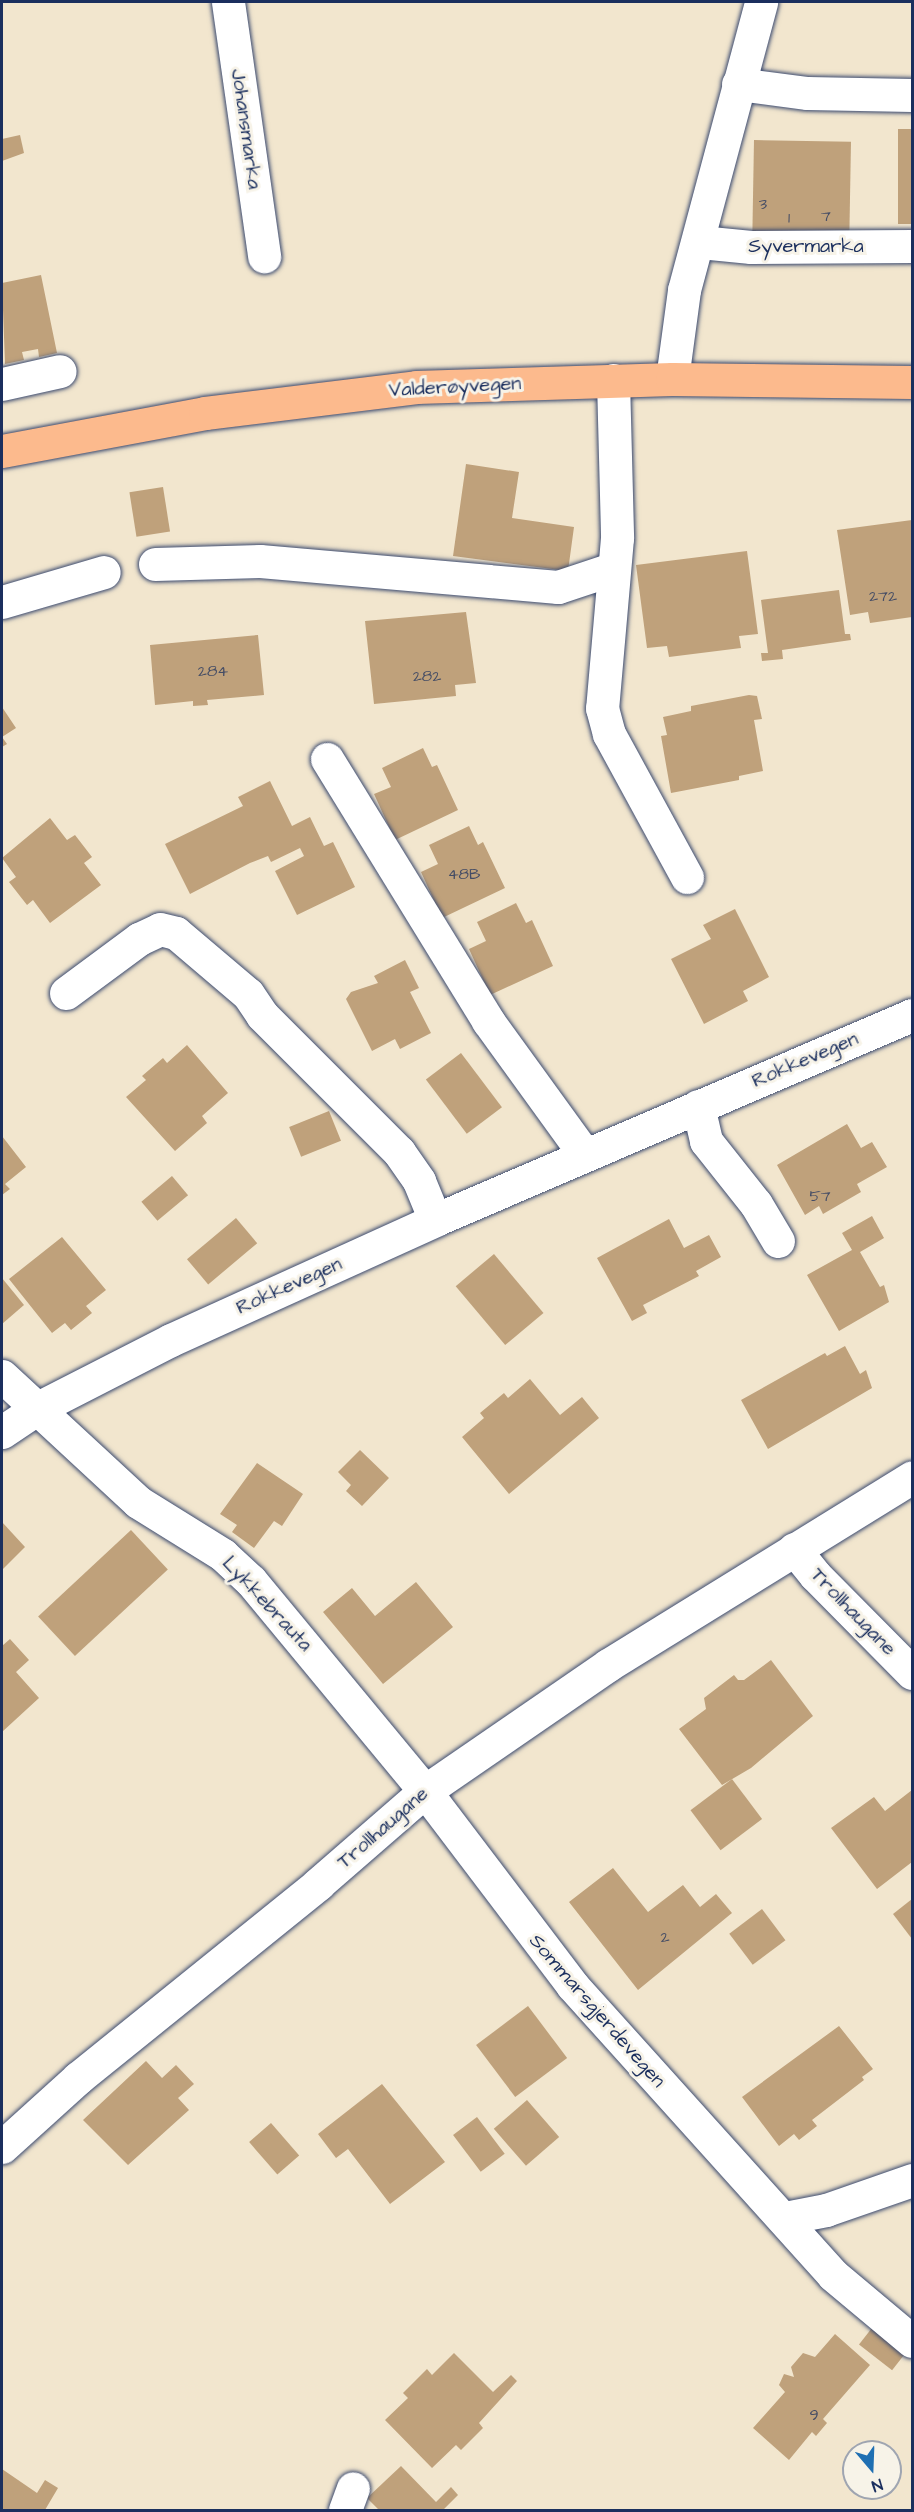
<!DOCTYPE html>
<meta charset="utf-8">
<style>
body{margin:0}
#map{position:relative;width:914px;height:2512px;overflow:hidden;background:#f2e6ce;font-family:"Architects Daughter",sans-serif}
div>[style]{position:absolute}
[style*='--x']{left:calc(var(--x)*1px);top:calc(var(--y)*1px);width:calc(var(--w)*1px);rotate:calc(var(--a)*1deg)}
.building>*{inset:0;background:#bfa17b;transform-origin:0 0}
.roads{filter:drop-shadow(0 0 2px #3b4a6f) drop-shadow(0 0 2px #3b4a6f)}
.minor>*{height:33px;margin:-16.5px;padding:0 16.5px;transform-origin:16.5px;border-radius:16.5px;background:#fff}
.major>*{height:33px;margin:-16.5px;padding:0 16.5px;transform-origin:16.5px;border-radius:16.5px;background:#fcba8d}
span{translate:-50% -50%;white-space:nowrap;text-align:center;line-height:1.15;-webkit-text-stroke:6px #f7f3e8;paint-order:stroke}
.number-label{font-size:16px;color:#444c65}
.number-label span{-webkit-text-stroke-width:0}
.street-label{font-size:20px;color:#1b2f5e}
.frame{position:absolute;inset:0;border:3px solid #1b2f5e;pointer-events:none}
.north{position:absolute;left:842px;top:2440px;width:60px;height:60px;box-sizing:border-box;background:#f7f3e8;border:2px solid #9fa5b1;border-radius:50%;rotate:161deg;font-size:16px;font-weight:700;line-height:24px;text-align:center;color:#1b2f5e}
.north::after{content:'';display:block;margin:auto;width:21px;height:27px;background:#1f6fb2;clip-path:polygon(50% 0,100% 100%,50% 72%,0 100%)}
</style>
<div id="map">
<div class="building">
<div style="left:898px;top:129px;width:14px;height:95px"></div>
<div style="clip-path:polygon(20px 135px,24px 153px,2px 161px,2px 139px)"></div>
<div style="left:754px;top:140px;width:97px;height:95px;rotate:1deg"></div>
<div style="clip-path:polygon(41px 275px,57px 353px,39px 357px,38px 349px,22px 352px,24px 360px,5px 364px,2px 283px)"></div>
<div style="clip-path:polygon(466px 464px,519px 472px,512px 518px,574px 527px,568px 571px,453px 556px)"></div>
<div style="left:163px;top:487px;width:45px;height:34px;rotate:81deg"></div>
<div style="clip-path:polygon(912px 520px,912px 617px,870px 623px,868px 612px,850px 615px,837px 530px)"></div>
<div style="clip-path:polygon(747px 551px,758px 634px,739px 636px,741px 648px,669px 657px,667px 646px,647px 648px,636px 565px)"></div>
<div style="clip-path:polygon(839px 590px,845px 634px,850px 634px,851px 640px,782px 650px,783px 659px,762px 661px,761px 653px,768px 653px,761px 600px)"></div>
<div style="clip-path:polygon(466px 612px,476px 683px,455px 685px,456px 696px,374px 704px,365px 621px)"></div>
<div style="clip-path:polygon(258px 635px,264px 695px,207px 700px,208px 705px,193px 706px,193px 701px,155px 705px,150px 645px)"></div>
<div style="clip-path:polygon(749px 695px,757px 696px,762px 719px,754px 720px,763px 771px,739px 776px,739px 780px,671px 793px,661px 736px,667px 735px,663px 717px,691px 711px,691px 706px)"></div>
<div style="clip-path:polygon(2px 707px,16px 728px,2px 737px,7px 744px,2px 747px)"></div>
<div style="clip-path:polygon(423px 748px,432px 767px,437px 765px,458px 810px,395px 840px,374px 794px,391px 787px,382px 768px)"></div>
<div style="clip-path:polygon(270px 781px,292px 826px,310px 817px,324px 846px,333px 842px,355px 887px,297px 915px,275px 871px,304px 856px,300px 848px,271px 862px,268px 856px,250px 863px,190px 894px,165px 844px,243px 806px,238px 797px)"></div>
<div style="clip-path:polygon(50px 818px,67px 840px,75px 835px,92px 857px,84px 863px,101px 885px,50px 923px,33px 900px,27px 905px,9px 882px,16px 877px,2px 858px)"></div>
<div style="clip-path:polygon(469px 826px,478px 845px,483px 842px,505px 888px,442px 918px,421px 872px,438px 864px,429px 845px)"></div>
<div style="clip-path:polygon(516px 903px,526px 923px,532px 920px,553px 966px,490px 995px,469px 949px,486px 941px,477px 922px)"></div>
<div style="clip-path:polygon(735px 909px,769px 977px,743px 991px,748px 1001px,704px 1024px,671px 959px,711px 939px,703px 925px)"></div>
<div style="clip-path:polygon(405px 960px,419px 988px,410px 992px,431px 1033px,400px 1049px,395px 1039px,372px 1051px,346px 999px,351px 992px,378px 983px,374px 976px)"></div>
<div style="clip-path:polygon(187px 1045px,228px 1093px,202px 1116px,207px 1123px,175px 1151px,126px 1097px,146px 1080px,142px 1076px,163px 1058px,167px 1063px)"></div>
<div style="left:461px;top:1053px;width:68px;height:44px;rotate:53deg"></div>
<div style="left:329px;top:1111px;width:32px;height:43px;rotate:68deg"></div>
<div style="clip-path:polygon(847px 1124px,861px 1148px,872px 1142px,887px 1167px,857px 1184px,861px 1192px,823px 1214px,819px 1206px,805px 1215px,777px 1165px)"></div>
<div style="clip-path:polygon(2px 1136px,26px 1167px,5px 1184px,10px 1189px,2px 1195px)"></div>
<div style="left:172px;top:1176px;width:25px;height:40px;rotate:50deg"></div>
<div style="clip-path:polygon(872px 1216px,884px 1238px,860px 1252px,880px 1287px,884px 1285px,889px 1302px,839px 1331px,807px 1275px,852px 1250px,842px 1233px)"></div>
<div style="left:236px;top:1218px;width:33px;height:64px;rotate:50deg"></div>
<div style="clip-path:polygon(669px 1219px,684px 1248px,709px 1235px,721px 1257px,696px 1271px,699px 1276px,643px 1305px,647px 1313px,632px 1321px,597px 1258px)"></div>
<div style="clip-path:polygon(62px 1237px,106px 1290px,86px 1306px,92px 1313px,71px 1330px,65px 1323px,52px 1333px,9px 1279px)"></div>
<div style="left:494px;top:1254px;width:77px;height:50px;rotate:50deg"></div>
<div style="clip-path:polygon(2px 1278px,24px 1305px,2px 1324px)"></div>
<div style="clip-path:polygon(845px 1346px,860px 1374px,866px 1370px,872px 1388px,768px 1449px,741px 1400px,825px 1353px,827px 1356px)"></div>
<div style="clip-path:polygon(530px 1379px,560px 1415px,582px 1397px,599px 1418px,509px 1494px,462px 1437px,484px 1418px,480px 1413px,504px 1393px,508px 1398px)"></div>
<div style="clip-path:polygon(360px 1450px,389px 1478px,362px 1506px,346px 1491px,351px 1485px,338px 1472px)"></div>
<div style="clip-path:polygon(257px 1463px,303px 1494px,282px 1526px,274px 1521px,254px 1548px,232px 1532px,237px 1525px,220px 1514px)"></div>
<div style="clip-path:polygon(2px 1522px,25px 1547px,2px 1570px)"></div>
<div style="left:131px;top:1530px;width:54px;height:127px;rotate:47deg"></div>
<div style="clip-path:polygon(416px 1582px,453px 1627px,383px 1684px,323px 1612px,352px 1588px,375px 1616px)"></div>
<div style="clip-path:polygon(10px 1639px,29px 1660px,16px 1672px,39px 1698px,2px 1732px,2px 1646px)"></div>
<div style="clip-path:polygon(771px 1660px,813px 1716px,751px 1768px,722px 1785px,679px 1729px,706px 1709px,704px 1698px,734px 1675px,738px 1680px,744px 1680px)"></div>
<div style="left:732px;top:1779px;width:50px;height:52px;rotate:53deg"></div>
<div style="clip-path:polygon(912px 1790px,912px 1862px,877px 1889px,831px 1828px,874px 1797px,885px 1811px)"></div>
<div style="clip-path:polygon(613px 1868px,648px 1912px,683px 1885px,700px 1907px,716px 1894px,732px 1913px,638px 1990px,569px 1902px)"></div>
<div style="clip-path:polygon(912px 1899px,912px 1939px,893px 1914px)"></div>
<div style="left:762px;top:1909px;width:39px;height:41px;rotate:53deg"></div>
<div style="left:528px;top:2006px;width:65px;height:65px;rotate:53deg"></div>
<div style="clip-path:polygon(839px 2026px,873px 2069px,862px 2077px,864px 2080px,812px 2120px,817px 2126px,799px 2140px,794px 2134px,779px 2146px,742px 2097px)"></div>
<div style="clip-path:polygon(146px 2061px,162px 2078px,176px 2065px,194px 2084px,178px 2098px,189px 2110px,128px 2165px,83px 2120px)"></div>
<div style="clip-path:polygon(382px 2084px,445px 2162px,390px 2204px,348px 2149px,336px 2158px,318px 2134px)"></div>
<div style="left:527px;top:2100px;width:49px;height:44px;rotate:49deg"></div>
<div style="left:477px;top:2117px;width:46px;height:30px;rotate:53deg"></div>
<div style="left:271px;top:2123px;width:43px;height:29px;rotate:49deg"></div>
<div style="left:875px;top:2324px;width:42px;height:26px;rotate:38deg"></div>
<div style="clip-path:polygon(835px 2334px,870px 2365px,823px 2419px,827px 2423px,816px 2436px,812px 2432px,789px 2460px,753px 2428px,785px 2392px,779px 2385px,784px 2374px,794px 2377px,791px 2367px,803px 2353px,815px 2357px)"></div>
<div style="clip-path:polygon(454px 2353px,493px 2392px,511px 2375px,517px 2381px,479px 2423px,483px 2428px,461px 2450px,456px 2445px,432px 2468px,385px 2420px,408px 2398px,403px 2393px,427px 2369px,432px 2375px)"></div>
<div style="clip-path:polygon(401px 2466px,436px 2502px,451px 2487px,458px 2495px,443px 2510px,379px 2510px,367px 2498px)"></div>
<div style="clip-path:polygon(2px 2469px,37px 2493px,45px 2480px,58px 2488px,45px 2510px,2px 2510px)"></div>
</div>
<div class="roads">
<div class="minor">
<div style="--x:228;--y:2;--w:257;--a:81.9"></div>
<div style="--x:738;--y:84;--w:70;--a:7.4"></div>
<div style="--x:807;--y:93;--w:105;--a:1.1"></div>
<div style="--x:700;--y:242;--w:51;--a:5.6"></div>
<div style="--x:751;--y:247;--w:161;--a:-0.4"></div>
<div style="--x:672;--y:379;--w:90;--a:-82.3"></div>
<div style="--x:684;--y:290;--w:298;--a:-75"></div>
<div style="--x:613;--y:380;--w:158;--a:88.5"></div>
<div style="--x:617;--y:538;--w:171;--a:95"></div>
<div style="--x:602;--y:708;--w:27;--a:75"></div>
<div style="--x:609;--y:734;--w:163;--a:61.4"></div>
<div style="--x:2;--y:384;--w:59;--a:-12.6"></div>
<div style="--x:155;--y:564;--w:105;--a:-1.6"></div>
<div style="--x:260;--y:561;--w:299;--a:5"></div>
<div style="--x:558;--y:587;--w:57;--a:-18.4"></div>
<div style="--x:2;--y:602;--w:106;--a:-16.4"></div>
<div style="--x:327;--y:759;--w:308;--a:58.4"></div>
<div style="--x:488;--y:1021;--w:165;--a:54.1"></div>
<div style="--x:66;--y:993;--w:91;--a:-36.5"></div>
<div style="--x:139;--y:939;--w:23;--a:-25"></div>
<div style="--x:160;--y:929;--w:16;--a:14"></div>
<div style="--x:176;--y:933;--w:94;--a:40.3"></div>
<div style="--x:248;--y:994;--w:25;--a:56"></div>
<div style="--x:262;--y:1015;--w:194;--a:45"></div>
<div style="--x:399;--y:1152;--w:35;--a:55"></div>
<div style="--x:419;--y:1181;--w:42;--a:67.7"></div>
<div style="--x:698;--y:1106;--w:36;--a:77"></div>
<div style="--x:706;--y:1141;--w:80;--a:51.6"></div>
<div style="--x:756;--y:1204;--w:43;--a:59.3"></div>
<div style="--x:2;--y:1376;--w:185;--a:42.8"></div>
<div style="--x:138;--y:1502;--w:100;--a:31.9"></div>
<div style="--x:223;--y:1555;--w:38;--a:43"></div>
<div style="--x:251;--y:1581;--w:273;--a:50.4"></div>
<div style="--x:425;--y:1791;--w:243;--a:52.8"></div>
<div style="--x:572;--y:1985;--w:390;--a:48"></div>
<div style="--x:833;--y:2275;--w:103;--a:39.9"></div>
<div style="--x:2;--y:1432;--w:43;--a:-33.7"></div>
<div style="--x:38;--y:1408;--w:149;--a:-27.1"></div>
<div style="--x:171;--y:1340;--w:290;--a:-24.4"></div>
<div style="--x:435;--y:1220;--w:519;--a:-23.26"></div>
<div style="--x:794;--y:1549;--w:33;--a:51"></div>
<div style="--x:815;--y:1575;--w:138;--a:45.3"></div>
<div style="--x:2;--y:2147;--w:103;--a:-42.2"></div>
<div style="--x:78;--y:2078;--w:309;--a:-38.9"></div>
<div style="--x:318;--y:1884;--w:142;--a:-41"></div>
<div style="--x:425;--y:1791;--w:222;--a:-34.5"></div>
<div style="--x:608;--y:1665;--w:357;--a:-31.7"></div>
<div style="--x:785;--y:2218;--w:42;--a:-11"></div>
<div style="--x:826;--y:2210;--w:91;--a:-19.2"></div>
<div style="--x:345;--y:2510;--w:23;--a:-70"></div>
</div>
<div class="major">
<div style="--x:2;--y:451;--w:207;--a:-10.6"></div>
<div style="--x:205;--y:413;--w:213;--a:-7"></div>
<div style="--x:416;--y:387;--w:256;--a:-1.8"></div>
<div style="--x:672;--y:379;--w:240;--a:0.7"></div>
</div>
</div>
<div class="number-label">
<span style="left:763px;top:204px">3</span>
<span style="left:826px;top:216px">7</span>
<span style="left:789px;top:218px">1</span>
<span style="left:883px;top:596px">272</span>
<span style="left:213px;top:671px">284</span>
<span style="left:427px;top:676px">282</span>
<span style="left:464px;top:874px">48B</span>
<span style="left:820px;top:1196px">57</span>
<span style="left:665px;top:1937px">2</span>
<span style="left:814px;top:2415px">9</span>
</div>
<div class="street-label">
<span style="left:246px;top:129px;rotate:82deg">Johansmarka</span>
<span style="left:806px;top:246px">Syvermarka</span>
<span style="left:455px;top:387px;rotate:-3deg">Valderøyvegen</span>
<span style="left:805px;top:1060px;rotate:-23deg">Rokkevegen</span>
<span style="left:289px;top:1286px;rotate:-24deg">Rokkevegen</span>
<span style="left:267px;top:1604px;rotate:47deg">Lykkebrauta</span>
<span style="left:853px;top:1612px;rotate:46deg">Trollhaugane</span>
<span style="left:383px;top:1828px;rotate:-41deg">Trollhaugane</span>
<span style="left:597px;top:2011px;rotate:49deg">Sommarsgjerdevegen</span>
</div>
<div class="frame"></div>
<div class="north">N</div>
</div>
